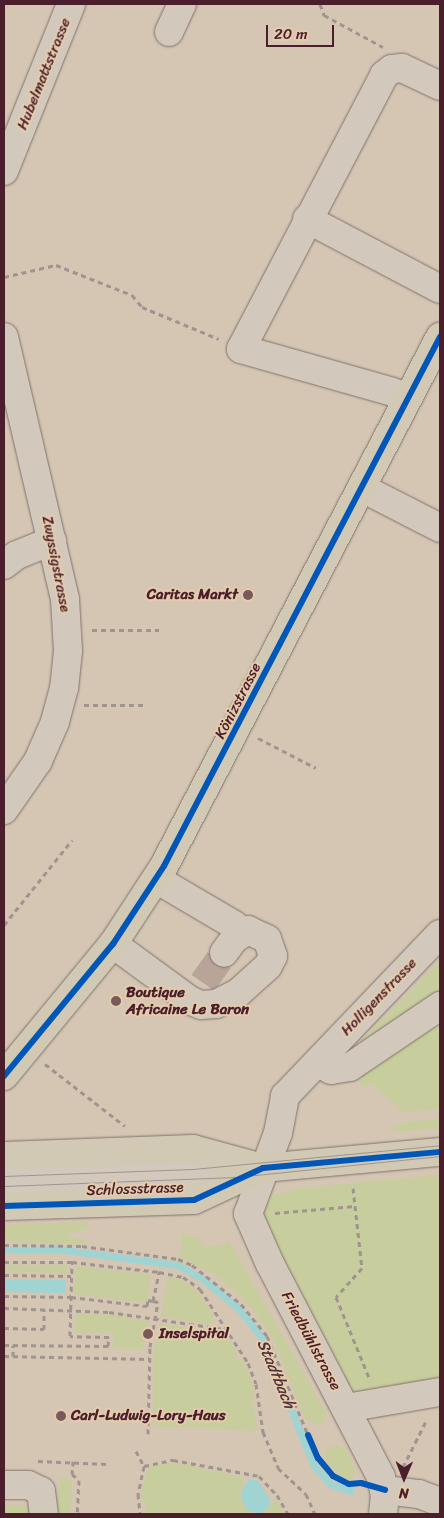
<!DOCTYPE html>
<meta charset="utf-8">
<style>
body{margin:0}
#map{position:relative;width:444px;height:1518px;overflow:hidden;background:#d4c6b3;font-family:Sriracha,sans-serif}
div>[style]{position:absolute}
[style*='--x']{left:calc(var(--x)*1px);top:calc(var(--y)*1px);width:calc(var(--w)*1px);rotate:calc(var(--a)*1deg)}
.green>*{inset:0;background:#c7cd9c;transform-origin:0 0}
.water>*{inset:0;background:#a0d4d3;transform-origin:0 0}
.stream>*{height:7px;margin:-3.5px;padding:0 3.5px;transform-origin:3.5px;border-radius:3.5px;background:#a0d4d3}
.minor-tunnel>*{height:28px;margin-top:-14px;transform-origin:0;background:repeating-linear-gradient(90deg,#b8a598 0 28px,transparent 0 42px)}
.path>*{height:3px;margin-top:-1.5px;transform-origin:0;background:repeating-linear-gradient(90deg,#a0958e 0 5px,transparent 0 9px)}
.roads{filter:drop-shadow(0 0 1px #80726c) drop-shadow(0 0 1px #80726c)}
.minor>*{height:28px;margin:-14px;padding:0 14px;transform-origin:14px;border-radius:14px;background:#d2c9bc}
.major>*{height:28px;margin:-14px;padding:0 14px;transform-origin:14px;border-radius:14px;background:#d2c9b5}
.tram>*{height:1px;margin:-0.5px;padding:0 0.5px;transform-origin:0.5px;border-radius:0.5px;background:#a0958e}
.cycleway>*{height:6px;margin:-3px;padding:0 3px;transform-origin:3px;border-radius:3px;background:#0057b8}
.dots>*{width:14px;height:14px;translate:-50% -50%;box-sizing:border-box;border:2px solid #e4cbac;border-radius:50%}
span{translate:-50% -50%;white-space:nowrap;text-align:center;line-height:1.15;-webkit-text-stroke:4px #e4cbac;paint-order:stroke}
.street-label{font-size:15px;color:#4a1f2b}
.poi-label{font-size:15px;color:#4a1f2b;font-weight:700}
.right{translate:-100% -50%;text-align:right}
.left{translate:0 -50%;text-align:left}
.water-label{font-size:16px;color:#50323d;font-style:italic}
.frame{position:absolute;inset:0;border:5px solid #4a1f2b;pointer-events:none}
.north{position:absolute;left:379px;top:1453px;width:50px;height:50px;-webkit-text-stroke:4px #e4cbac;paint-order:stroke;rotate:181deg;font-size:14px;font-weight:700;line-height:20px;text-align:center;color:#4a1f2b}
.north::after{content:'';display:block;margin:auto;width:18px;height:22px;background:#4a1f2b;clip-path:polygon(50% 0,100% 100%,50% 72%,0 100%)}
.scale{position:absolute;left:266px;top:25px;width:68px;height:22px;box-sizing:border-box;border:2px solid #4a1f2b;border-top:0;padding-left:6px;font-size:15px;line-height:18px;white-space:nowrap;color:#4a1f2b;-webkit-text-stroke:4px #e4cbac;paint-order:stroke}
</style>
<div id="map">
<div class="green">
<div style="clip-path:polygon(440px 961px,440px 1109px,404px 1112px,370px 1083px,366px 1088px,352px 1076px,347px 1056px)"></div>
<div style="clip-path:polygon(440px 1119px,440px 1128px,388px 1132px,403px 1123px)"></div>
<div style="clip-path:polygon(440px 1175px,440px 1379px,356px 1396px,265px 1222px,264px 1205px,272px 1196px,300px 1188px)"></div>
<div style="clip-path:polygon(87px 1222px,87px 1230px,69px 1232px,69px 1238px,85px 1239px,85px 1243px,4px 1242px,4px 1225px)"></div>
<div style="clip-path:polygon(183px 1232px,201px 1240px,202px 1245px,218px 1247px,229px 1240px,327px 1415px,322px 1424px,316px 1425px,305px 1418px,274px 1340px,252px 1308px,217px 1276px,180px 1256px)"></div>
<div style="clip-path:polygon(4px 1265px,67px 1265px,67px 1273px,4px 1271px)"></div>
<div style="left:77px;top:1266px;width:74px;height:28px;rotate:7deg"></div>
<div style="clip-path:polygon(168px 1276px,182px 1280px,198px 1292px,213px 1314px,213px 1322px,205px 1324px,161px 1316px)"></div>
<div style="clip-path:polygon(76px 1313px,114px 1315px,149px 1321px,143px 1349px,113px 1348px,114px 1333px,76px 1332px)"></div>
<div style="clip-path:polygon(160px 1323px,225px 1335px,238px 1353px,234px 1357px,238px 1361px,241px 1358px,245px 1364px,253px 1386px,255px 1404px,252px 1404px,258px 1427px,255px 1431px,153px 1426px,153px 1357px)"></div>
<div style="clip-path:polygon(337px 1446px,344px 1447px,356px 1471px,351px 1479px,342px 1477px,327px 1463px,325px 1452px,327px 1448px)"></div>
<div style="clip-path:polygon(174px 1462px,244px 1478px,240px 1500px,250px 1514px,144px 1514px,147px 1504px,142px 1504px,141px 1493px,148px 1467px)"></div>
<div style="clip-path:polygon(60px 1477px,72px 1480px,70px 1514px,56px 1514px)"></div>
<div style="clip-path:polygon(275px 1498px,285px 1514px,262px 1514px,268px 1511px)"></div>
<div style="clip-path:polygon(4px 1505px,26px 1505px,32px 1514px,4px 1514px)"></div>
</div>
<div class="water">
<div style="left:4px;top:1279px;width:62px;height:13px;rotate:1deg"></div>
<div style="clip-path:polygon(249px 1479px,257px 1480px,270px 1499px,269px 1507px,260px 1514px,248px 1511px,242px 1500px,242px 1490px)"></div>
</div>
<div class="stream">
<div style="--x:4;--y:1250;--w:53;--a:-1.1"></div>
<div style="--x:57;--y:1249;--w:121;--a:7.6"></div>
<div style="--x:177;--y:1265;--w:30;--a:28"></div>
<div style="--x:203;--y:1279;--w:45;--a:39.6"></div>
<div style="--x:238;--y:1308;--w:38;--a:51"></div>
<div style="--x:262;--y:1338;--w:138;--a:67.9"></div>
<div style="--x:314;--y:1466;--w:24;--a:48"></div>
<div style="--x:330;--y:1484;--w:22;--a:18"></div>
</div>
<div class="minor-tunnel">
<div style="--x:203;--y:983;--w:37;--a:-55"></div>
</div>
<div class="path">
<div style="--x:320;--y:4;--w:12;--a:70"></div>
<div style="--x:324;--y:15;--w:67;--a:28.5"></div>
<div style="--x:4;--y:277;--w:53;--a:-13"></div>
<div style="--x:56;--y:265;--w:82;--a:21.5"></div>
<div style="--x:132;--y:295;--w:16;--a:50"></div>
<div style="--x:142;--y:307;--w:83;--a:22.6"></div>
<div style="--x:92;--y:630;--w:67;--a:0"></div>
<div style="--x:84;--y:705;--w:60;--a:0"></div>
<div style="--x:258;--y:738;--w:65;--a:27.3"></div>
<div style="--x:4;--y:925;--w:109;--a:-51.3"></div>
<div style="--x:45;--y:1064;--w:101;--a:37.8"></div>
<div style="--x:353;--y:1188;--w:81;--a:83.6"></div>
<div style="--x:362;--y:1268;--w:39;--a:132"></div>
<div style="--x:336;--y:1297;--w:90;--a:67.7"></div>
<div style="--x:275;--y:1213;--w:80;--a:-5"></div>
<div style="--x:4;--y:1245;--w:78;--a:0.7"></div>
<div style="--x:82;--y:1246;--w:97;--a:7.7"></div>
<div style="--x:178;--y:1259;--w:15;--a:23"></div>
<div style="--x:192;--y:1265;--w:63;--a:38.5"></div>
<div style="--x:241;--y:1304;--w:41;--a:50.9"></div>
<div style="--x:267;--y:1336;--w:107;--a:67.5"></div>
<div style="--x:4;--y:1262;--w:68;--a:0"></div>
<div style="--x:72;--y:1262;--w:88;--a:6.6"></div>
<div style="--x:159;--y:1272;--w:25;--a:12"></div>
<div style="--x:183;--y:1277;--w:21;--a:35"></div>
<div style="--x:200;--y:1289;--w:88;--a:57"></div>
<div style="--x:248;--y:1363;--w:22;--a:69"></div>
<div style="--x:256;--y:1384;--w:49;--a:81.7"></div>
<div style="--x:263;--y:1432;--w:39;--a:67"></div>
<div style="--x:278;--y:1468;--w:38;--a:43"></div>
<div style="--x:306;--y:1494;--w:22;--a:66"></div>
<div style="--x:4;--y:1275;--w:67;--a:0.9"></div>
<div style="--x:4;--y:1296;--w:67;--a:0.9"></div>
<div style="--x:71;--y:1297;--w:77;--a:6.8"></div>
<div style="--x:147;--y:1306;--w:6;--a:-81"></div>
<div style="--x:148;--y:1300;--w:5;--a:11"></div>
<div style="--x:4;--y:1308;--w:105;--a:2.2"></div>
<div style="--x:109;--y:1312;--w:116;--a:8.4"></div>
<div style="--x:4;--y:1328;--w:40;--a:1.4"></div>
<div style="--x:44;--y:1329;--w:20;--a:-90"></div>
<div style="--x:4;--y:1345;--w:104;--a:0.6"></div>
<div style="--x:108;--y:1346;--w:9;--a:-84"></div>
<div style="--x:109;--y:1337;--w:39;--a:-179"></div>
<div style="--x:70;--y:1336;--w:74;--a:-88.5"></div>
<div style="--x:4;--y:1356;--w:146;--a:1.2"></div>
<div style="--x:13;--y:1356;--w:11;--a:-90"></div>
<div style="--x:148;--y:1434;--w:87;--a:-88.7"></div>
<div style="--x:150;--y:1347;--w:46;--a:-79.9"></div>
<div style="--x:158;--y:1302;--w:5;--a:-169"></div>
<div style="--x:153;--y:1301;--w:30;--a:-78"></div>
<div style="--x:136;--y:1451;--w:17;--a:62"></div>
<div style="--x:144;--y:1466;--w:29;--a:102"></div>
<div style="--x:138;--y:1494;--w:20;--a:84"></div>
<div style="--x:38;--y:1461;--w:68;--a:2.5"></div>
<div style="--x:73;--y:1461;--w:13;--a:94"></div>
<div style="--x:72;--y:1474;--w:9;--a:41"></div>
<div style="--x:79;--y:1480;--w:34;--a:93"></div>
<div style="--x:144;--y:1466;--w:30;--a:-12"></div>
<div style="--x:173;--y:1460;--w:87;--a:10.5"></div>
<div style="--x:259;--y:1476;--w:26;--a:47"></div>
<div style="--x:277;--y:1495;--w:22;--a:60"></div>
<div style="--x:403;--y:1467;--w:54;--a:-63.4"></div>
</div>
<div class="roads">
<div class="minor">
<div style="--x:169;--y:32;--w:31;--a:-65"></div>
<div style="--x:4;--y:171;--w:180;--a:-68.1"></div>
<div style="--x:307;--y:219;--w:150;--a:27.8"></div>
<div style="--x:4;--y:337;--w:269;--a:76.9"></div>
<div style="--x:65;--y:599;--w:52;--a:86.7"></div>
<div style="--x:68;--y:651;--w:37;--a:96"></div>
<div style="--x:64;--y:688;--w:35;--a:105"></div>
<div style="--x:55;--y:722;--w:43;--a:113.6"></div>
<div style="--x:38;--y:761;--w:60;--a:124.8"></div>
<div style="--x:393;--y:392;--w:158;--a:-164.2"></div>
<div style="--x:241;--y:349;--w:309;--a:-62.4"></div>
<div style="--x:384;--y:75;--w:10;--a:-37"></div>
<div style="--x:392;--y:69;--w:10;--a:-6"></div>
<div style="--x:402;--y:68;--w:42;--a:25.3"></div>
<div style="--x:362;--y:488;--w:88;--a:27.1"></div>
<div style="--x:4;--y:565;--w:16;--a:-38"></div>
<div style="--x:17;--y:555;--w:38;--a:-22"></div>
<div style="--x:156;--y:879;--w:91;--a:30.5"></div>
<div style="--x:234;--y:925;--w:10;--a:45"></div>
<div style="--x:113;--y:944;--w:97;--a:36.2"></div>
<div style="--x:191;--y:1001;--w:11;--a:22"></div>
<div style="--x:201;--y:1005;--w:15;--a:-4"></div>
<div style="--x:216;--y:1004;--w:25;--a:-27"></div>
<div style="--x:238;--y:993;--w:40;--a:-42"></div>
<div style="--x:268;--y:966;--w:11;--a:-63"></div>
<div style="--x:273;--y:956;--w:18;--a:-109"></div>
<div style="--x:267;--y:939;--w:21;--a:-155"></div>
<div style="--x:248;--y:930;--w:17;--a:147"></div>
<div style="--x:234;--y:939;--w:17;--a:126"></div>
<div style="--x:319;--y:1061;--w:15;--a:37"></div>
<div style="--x:331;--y:1070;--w:19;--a:-9"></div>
<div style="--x:350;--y:1067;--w:109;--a:-34.1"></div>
<div style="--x:4;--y:1181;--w:179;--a:-1.9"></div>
<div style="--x:183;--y:1175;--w:76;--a:-4.5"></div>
<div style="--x:346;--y:1408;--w:95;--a:-9.7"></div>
<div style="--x:4;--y:1485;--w:24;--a:0"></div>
<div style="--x:28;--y:1485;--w:14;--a:25"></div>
<div style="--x:41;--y:1491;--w:23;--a:83"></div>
<div style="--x:385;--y:1490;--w:34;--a:7"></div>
<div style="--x:419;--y:1494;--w:22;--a:21"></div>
<div style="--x:383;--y:1514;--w:19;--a:-84"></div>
<div style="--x:385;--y:1495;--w:18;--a:-103"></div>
<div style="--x:381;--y:1477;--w:240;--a:-117.5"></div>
<div style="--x:270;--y:1264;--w:55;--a:-113.7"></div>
<div style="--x:248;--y:1214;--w:86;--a:-69.7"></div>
<div style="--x:278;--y:1133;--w:38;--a:-79"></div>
<div style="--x:285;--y:1096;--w:224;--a:-46.3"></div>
</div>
<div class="major">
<div style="--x:4;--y:1076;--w:171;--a:-50.5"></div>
<div style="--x:113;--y:944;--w:93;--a:-56.8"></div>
<div style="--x:164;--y:866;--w:597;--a:-62.45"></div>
<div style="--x:4;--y:1156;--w:189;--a:-2.1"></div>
<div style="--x:193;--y:1149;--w:73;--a:15.2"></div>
<div style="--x:4;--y:1206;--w:190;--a:-1.8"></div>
<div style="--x:194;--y:1200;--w:76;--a:-24.9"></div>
<div style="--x:263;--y:1168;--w:178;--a:-5.2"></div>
</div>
</div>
<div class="tram">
<div style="--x:4;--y:1176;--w:189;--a:-2.1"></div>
<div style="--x:193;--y:1169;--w:248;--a:-5.5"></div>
<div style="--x:4;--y:1186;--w:232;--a:-2.2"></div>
<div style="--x:236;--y:1177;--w:205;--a:-5.9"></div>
</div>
<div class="cycleway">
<div style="--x:4;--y:1076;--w:171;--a:-50.5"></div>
<div style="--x:113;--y:944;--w:93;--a:-56.8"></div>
<div style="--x:164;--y:866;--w:597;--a:-62.45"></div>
<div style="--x:4;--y:1206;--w:190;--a:-1.8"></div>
<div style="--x:194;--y:1200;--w:76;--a:-24.9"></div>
<div style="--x:263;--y:1168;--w:178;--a:-5.2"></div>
<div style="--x:308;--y:1435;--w:25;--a:67"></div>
<div style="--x:318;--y:1458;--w:23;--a:50"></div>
<div style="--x:333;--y:1476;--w:18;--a:27"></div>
<div style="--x:349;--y:1484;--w:12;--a:-5"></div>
<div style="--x:361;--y:1483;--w:25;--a:16"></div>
</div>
<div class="dots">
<div style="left:248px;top:595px;background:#7a595b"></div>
<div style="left:116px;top:1001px;background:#7a595b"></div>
<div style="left:148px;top:1334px;background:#7a595b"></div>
<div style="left:61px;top:1416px;background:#7a595b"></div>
</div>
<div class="street-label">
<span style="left:44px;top:74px;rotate:-68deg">Hubelmattstrasse</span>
<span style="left:56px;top:564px;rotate:79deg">Zwyssigstrasse</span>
<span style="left:238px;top:701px;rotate:-63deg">Könizstrasse</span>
<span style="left:379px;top:997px;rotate:-46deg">Holligenstrasse</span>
<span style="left:135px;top:1189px;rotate:-2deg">Schlossstrasse</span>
<span style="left:311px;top:1341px;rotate:62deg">Friedbühlstrasse</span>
</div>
<div class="poi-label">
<span class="right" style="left:238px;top:595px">Caritas Markt</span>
<span class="left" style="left:126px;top:1001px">Boutique<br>Africaine Le Baron</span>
<span class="left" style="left:159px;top:1334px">Inselspital</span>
<span class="left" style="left:71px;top:1416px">Carl-Ludwig-Lory-Haus</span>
</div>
<div class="water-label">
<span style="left:276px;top:1374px;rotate:67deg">Stadtbach</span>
</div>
<div class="frame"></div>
<div class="north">N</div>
<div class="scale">20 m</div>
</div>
